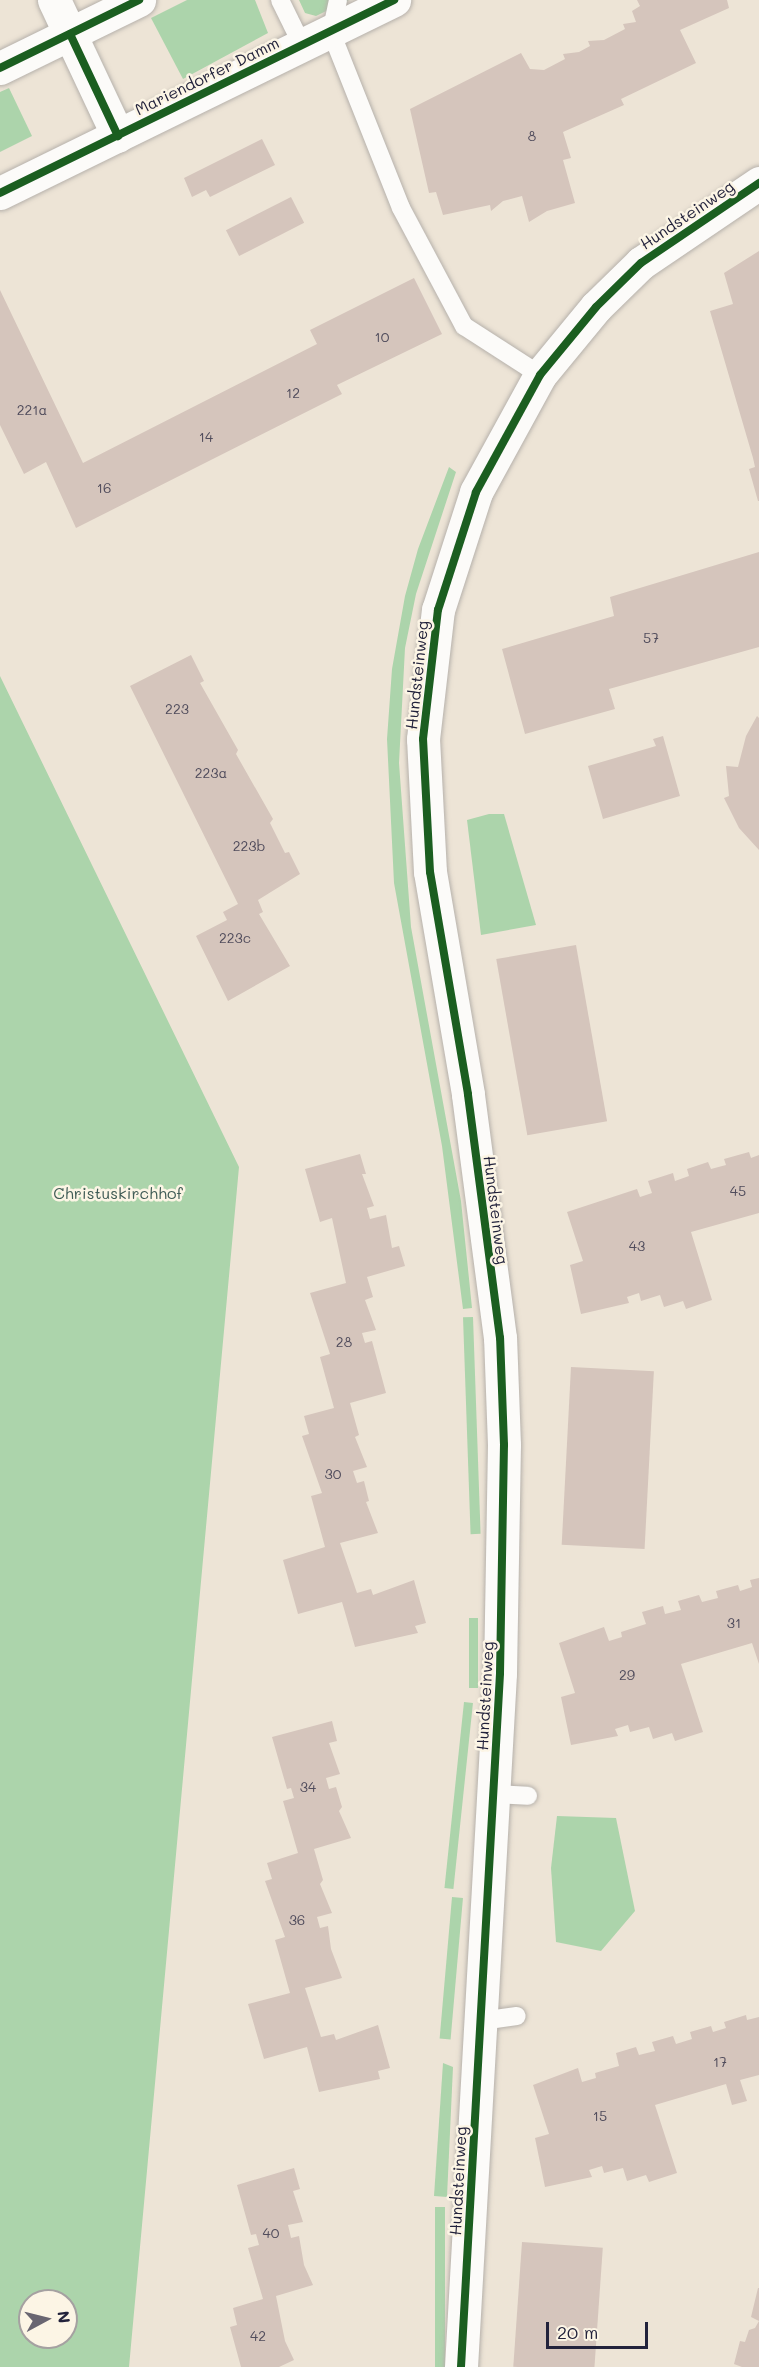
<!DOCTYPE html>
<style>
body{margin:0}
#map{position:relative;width:759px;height:2367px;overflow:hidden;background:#ede4d6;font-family:Mali,sans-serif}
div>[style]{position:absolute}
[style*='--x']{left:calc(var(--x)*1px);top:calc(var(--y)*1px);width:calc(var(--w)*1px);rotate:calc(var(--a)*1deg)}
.green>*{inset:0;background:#acd4ab;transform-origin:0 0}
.building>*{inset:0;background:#d5c5bc;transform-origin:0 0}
.roads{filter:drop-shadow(0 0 2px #b6b1ab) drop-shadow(0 0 2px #b6b1ab)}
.service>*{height:18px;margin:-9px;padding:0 9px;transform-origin:9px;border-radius:9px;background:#fcfbf9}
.minor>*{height:33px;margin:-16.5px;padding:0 16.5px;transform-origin:16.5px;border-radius:16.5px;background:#fcfbf9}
.primary>*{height:33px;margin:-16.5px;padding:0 16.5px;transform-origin:16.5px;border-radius:16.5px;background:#fcfbf9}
.cycleway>*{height:8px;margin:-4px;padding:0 4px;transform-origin:4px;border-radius:4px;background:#1b5e20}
span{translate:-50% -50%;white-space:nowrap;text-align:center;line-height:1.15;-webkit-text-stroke:5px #fcf5e5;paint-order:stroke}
.number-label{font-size:14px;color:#4f4b5b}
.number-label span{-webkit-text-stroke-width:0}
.street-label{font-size:16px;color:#22223b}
.park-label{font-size:16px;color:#405c56}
.north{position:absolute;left:18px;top:2289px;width:60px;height:60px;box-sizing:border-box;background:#fcf5e5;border:2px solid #a5a1a1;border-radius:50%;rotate:83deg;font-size:16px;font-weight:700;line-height:24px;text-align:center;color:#22223b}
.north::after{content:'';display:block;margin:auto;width:21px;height:27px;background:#696671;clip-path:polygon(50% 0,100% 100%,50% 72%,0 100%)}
.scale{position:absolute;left:546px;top:2322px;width:102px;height:27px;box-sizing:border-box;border:3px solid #22223b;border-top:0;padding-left:8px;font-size:18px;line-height:21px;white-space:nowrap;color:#22223b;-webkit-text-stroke:4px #fcf5e5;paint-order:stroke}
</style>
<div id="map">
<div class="green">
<div style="clip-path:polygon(187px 0,255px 0,268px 33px,183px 79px,151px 18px)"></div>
<div style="clip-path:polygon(299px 0,349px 0,316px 16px,305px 13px)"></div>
<div style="clip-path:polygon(9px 88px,32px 136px,0 152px,0 92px)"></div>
<div style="clip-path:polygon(449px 467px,456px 472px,416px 594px,405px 648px,399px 763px,411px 927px,461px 1201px,472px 1308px,463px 1309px,442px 1146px,394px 883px,387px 739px,392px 669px,405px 596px,418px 549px)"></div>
<div style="clip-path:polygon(evenodd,0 676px,239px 1167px,129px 2367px,0 2367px,0 676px,30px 2301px,66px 2301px,66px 2337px,30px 2337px,30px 2301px)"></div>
<div style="clip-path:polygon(489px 814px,504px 814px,536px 925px,481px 935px,467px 820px)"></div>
<div style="left:473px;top:1317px;width:217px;height:10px;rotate:88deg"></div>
<div style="left:469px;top:1618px;width:9px;height:70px"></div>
<div style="left:464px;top:1702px;width:9px;height:187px;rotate:6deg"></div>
<div style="clip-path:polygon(557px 1816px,616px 1818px,635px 1911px,601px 1951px,556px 1942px,551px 1868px)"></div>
<div style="left:452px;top:1897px;width:11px;height:142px;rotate:5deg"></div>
<div style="clip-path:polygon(443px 2063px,453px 2067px,447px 2197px,434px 2196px)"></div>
<div style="left:435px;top:2207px;width:10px;height:160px"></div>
</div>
<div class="building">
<div style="clip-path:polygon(637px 0,727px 0,729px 8px,680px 30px,696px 63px,621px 99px,624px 105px,563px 132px,571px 158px,563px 160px,575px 203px,547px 211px,529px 222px,522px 196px,503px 201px,491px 211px,490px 205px,443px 215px,436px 192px,429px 193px,410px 109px,521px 53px,530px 69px,544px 70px,565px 59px,563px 54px,579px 52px,590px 46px,588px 41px,604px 40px,625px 29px,623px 24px,636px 22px,632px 11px,640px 6px)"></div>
<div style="clip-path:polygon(262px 139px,275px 165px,210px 197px,206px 190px,192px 197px,184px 178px)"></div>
<div style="left:291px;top:197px;width:29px;height:73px;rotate:63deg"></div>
<div style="clip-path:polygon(759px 251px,759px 501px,758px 501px,749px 469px,755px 467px,753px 458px,710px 311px,733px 304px,724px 273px)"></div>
<div style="clip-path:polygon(414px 278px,442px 334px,337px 385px,342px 394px,76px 528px,46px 462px,24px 474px,0 425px,0 290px,83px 463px,317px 344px,310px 330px)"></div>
<div style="clip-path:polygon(759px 552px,759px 647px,609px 689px,615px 709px,525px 734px,502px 649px,614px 616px,610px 597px)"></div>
<div style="clip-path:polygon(191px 655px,204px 681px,200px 683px,238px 750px,236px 754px,273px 819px,270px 823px,285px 853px,289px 852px,300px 874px,258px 900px,263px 912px,259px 914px,290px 966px,228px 1001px,196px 936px,227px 920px,223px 912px,238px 904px,130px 686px)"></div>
<div style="clip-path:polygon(757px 716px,759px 718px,759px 850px,739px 828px,724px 798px,729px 796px,726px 766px,738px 767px,746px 736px)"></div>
<div style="clip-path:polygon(663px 736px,680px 796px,603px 819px,588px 766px,656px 746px,653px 739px)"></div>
<div style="left:576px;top:945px;width:179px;height:81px;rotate:80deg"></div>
<div style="clip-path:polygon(749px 1152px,751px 1158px,759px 1155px,759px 1213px,691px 1232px,712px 1300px,686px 1309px,683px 1301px,664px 1307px,660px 1295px,641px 1301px,639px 1293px,627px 1297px,629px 1303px,581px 1314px,570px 1265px,583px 1261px,567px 1212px,637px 1189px,640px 1197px,652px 1193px,648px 1181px,673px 1173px,675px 1181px,689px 1176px,687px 1169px,708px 1162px,711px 1169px,726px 1165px,724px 1159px)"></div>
<div style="clip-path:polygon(360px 1154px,366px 1174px,362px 1174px,374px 1206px,367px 1208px,370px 1219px,386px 1215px,392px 1248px,399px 1246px,405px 1266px,367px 1277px,373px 1297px,365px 1300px,376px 1330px,362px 1333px,365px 1343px,372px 1341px,386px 1393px,350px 1403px,359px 1435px,355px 1437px,367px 1467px,353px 1471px,357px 1483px,364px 1481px,369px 1501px,366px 1502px,378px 1533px,340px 1543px,357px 1593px,371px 1589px,373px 1595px,414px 1580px,426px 1623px,415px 1626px,418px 1633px,355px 1647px,342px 1602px,298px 1614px,283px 1560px,325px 1547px,311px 1496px,322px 1493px,302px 1436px,309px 1434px,304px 1416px,334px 1408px,320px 1357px,330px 1354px,310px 1293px,346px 1283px,332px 1218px,320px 1222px,305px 1169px)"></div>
<div style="left:571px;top:1367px;width:83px;height:178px;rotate:3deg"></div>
<div style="clip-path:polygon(759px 1578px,759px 1664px,752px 1643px,681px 1664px,703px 1732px,675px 1741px,672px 1733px,653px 1739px,649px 1727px,630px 1732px,628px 1725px,615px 1729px,618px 1736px,571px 1745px,561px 1697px,575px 1693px,559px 1643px,604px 1627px,609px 1641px,622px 1637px,621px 1632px,646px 1624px,642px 1612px,663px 1606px,665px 1614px,681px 1610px,678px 1601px,699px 1595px,702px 1602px,718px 1598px,716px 1591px,738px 1585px,740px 1591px,752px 1587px,750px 1580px)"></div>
<div style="clip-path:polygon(332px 1721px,337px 1741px,329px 1743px,340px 1774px,326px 1778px,329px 1789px,336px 1787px,342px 1807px,339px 1811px,351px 1838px,314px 1849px,323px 1880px,320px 1884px,332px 1913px,317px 1917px,320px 1928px,328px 1926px,331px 1949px,342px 1978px,305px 1988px,321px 2037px,334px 2034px,336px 2040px,378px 2025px,390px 2068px,378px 2071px,380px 2079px,319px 2092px,307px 2047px,264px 2059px,248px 2004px,290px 1993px,275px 1940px,285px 1937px,265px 1881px,272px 1879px,267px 1863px,298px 1853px,283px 1801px,294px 1798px,291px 1788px,287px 1789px,272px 1737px)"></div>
<div style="clip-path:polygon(746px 2015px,747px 2020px,759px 2017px,759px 2075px,740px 2080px,747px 2101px,732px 2105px,726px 2084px,655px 2105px,677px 2173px,649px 2182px,646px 2175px,627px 2181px,623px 2168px,604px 2173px,602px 2166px,589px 2170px,592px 2177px,545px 2187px,535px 2138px,549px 2134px,533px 2085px,578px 2068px,582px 2082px,596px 2078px,595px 2073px,619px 2066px,616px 2053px,636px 2047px,639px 2055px,655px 2051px,652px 2042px,673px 2036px,676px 2044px,692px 2039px,690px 2032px,711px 2026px,713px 2032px,726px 2028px,724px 2022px)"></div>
<div style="clip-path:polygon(294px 2168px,300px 2189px,293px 2191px,303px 2222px,288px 2225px,291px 2238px,299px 2236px,304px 2265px,313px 2285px,276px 2296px,285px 2341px,294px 2360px,279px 2367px,241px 2367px,230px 2327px,237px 2325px,233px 2308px,263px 2299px,248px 2248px,259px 2245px,256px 2234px,251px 2235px,237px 2185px)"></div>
<div style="left:522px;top:2242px;width:81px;height:125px;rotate:4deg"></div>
<div style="clip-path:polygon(758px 2288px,759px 2288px,759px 2367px,742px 2367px,734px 2364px,740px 2341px,745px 2342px,749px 2330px,755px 2328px,759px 2321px,751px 2317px)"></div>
</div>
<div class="roads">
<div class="service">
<div style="--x:280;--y:0;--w:50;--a:63.9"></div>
<div style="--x:338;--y:0;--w:33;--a:102"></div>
<div style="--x:331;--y:32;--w:189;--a:68.3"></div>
<div style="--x:401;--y:208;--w:134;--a:61.9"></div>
<div style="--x:464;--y:326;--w:90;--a:32.8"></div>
<div style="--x:494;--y:1794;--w:34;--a:3"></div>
<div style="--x:481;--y:2021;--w:36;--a:-8"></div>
</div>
<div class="minor">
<div style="--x:54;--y:0;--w:150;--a:64.8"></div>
<div style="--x:461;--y:2367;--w:695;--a:-86.78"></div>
<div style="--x:500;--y:1673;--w:228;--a:-89"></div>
<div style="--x:504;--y:1445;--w:107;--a:-92.1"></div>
<div style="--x:500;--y:1338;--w:246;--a:-97.5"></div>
<div style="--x:468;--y:1094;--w:225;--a:-99.7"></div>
<div style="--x:430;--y:872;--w:133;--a:-93"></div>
<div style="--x:423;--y:739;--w:130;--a:-83.4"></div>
<div style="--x:438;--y:610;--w:124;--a:-72.1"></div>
<div style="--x:476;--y:492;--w:133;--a:-61.3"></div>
<div style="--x:540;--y:375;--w:88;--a:-50.5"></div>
<div style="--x:596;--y:307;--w:63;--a:-44.4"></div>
<div style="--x:641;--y:263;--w:143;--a:-34.1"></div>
</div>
<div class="primary">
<div style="--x:0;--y:68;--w:155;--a:-26.1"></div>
<div style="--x:0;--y:193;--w:439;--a:-26.1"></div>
</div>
</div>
<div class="cycleway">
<div style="--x:70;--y:34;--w:113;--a:64.8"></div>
<div style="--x:0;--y:68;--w:155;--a:-26.1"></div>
<div style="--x:0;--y:193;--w:439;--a:-26.1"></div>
<div style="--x:461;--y:2367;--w:695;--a:-86.78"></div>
<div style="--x:500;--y:1673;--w:228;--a:-89"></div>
<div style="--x:504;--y:1445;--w:107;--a:-92.1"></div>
<div style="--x:500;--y:1338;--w:246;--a:-97.5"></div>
<div style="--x:468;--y:1094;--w:225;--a:-99.7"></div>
<div style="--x:430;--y:872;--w:133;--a:-93"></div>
<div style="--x:423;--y:739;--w:130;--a:-83.4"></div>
<div style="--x:438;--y:610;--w:124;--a:-72.1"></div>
<div style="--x:476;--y:492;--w:133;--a:-61.3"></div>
<div style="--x:540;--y:375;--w:88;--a:-50.5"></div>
<div style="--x:596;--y:307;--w:63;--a:-44.4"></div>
<div style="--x:641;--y:263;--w:143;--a:-34.1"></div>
</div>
<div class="number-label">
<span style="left:532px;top:136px">8</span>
<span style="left:382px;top:337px">10</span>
<span style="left:293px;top:393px">12</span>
<span style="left:32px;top:410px">221a</span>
<span style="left:206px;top:437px">14</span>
<span style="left:104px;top:488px">16</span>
<span style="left:651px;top:638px">57</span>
<span style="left:177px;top:709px">223</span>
<span style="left:211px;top:773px">223a</span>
<span style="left:249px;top:846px">223b</span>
<span style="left:235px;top:938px">223c</span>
<span style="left:738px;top:1191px">45</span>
<span style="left:637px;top:1246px">43</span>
<span style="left:344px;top:1342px">28</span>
<span style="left:333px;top:1474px">30</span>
<span style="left:734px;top:1623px">31</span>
<span style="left:627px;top:1675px">29</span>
<span style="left:308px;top:1787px">34</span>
<span style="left:297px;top:1920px">36</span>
<span style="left:720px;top:2062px">17</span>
<span style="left:600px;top:2116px">15</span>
<span style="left:271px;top:2233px">40</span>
<span style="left:258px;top:2336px">42</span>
</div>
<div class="street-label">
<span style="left:207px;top:76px;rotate:-26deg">Mariendorfer Damm</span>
<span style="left:687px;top:215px;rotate:-34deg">Hundsteinweg</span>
<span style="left:417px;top:675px;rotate:-84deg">Hundsteinweg</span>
<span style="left:496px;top:1210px;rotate:83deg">Hundsteinweg</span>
<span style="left:485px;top:1696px;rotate:-87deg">Hundsteinweg</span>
<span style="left:458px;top:2181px;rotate:-87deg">Hundsteinweg</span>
</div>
<div class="park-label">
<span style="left:118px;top:1193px">Christuskirchhof</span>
</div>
<div class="north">N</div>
<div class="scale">20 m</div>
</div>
